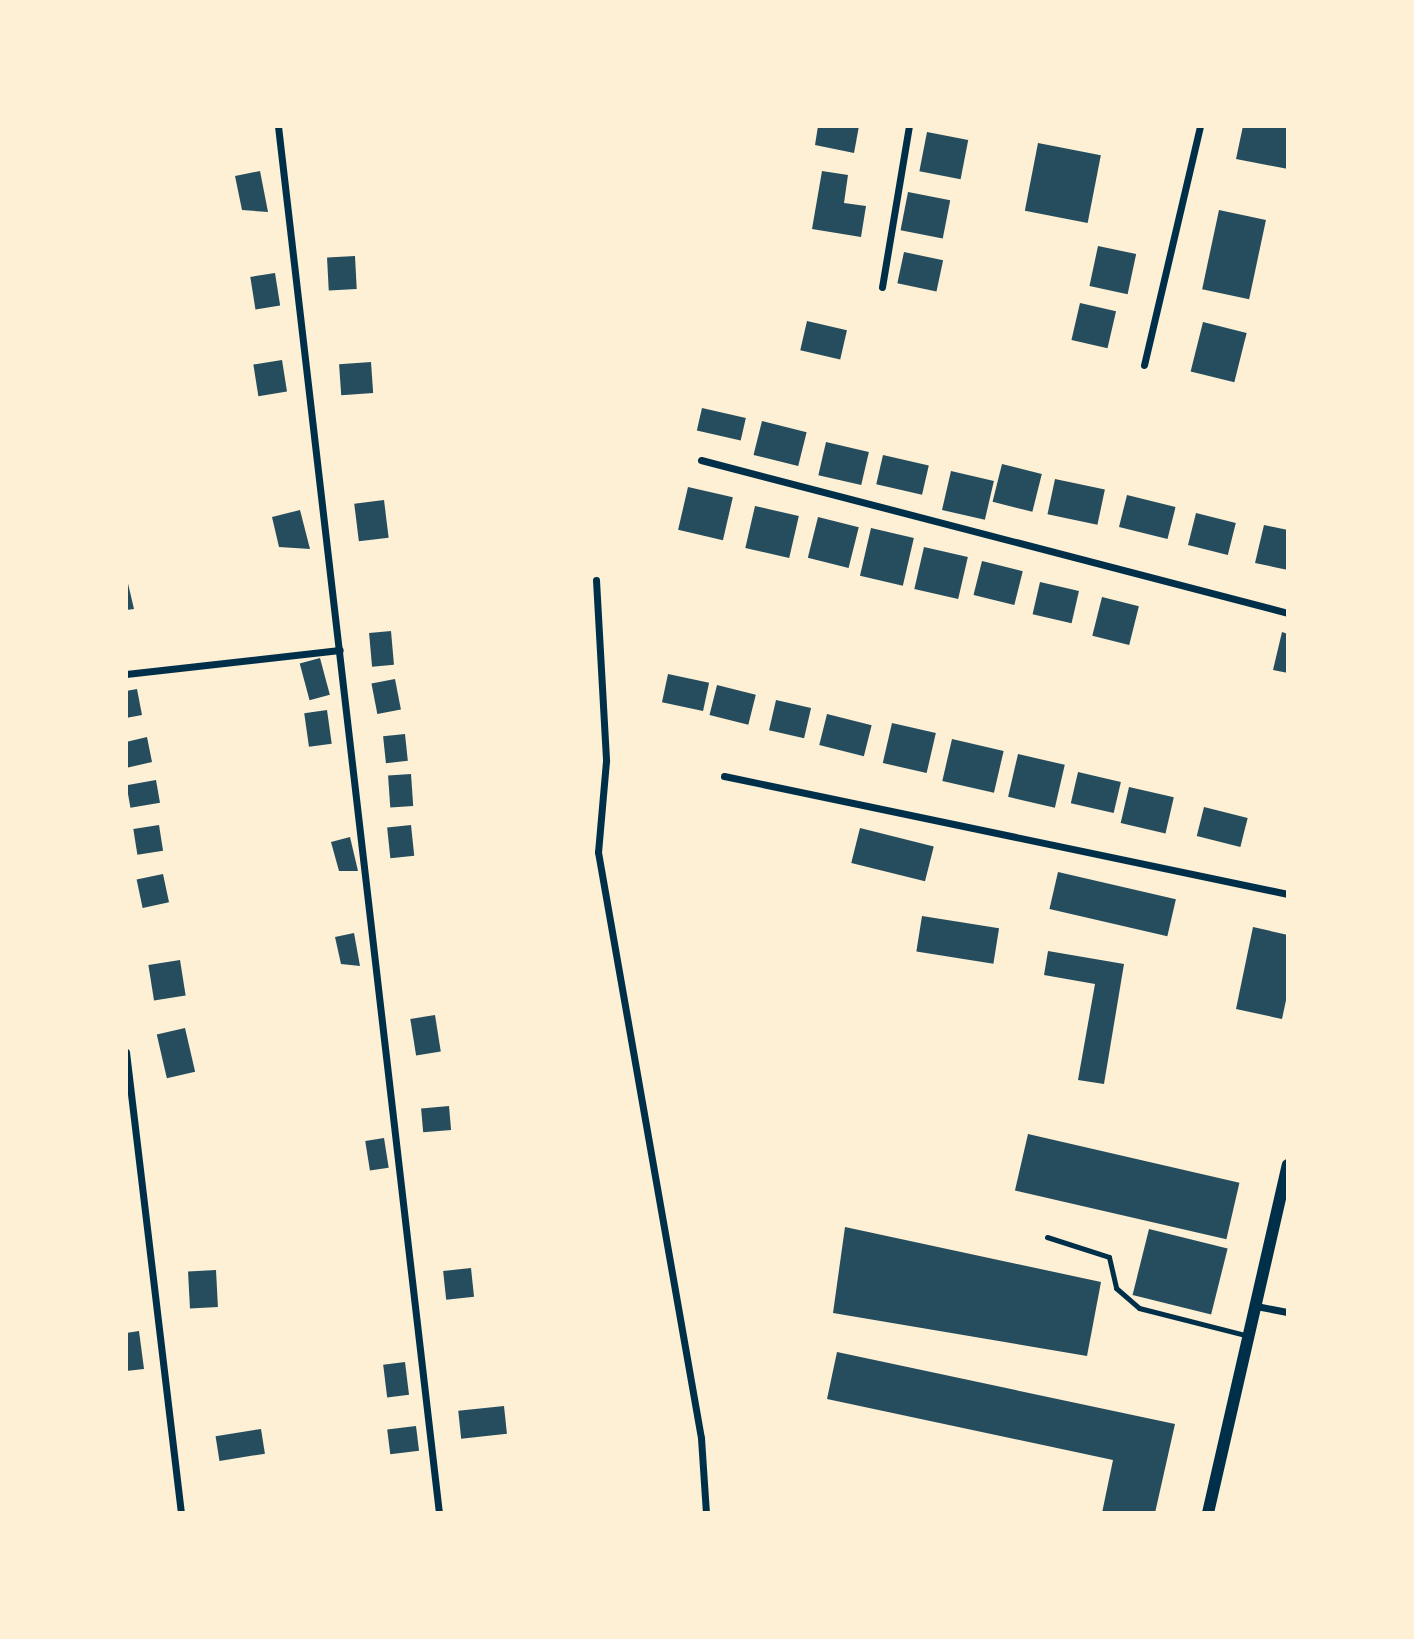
<!DOCTYPE html>
<style>
body{margin:0}
#map{position:relative;width:1414px;height:1639px;overflow:hidden;background:#fdf0d5;font-family:Ubuntu,sans-serif}
div>[style]{position:absolute}
[style*='--x']{left:calc(var(--x)*1px);top:calc(var(--y)*1px);width:calc(var(--w)*1px);rotate:calc(var(--a)*1deg)}
.building>*{inset:0;background:#264d5e;transform-origin:0 0}
.service>*{height:5px;margin:-2.5px;padding:0 2.5px;transform-origin:2.5px;border-radius:2.5px;background:#003049}
.minor>*{height:7px;margin:-3.5px;padding:0 3.5px;transform-origin:3.5px;border-radius:3.5px;background:#003049}
.tertiary>*{height:12px;margin:-6px;padding:0 6px;transform-origin:6px;border-radius:6px;background:#003049}
span{translate:-50% -50%;white-space:nowrap;text-align:center;line-height:1.15;-webkit-text-stroke:6px #fdf0d5;paint-order:stroke}
.frame{position:absolute;inset:0;border:128px solid #fdf0d5;pointer-events:none}
</style>
<div id="map">
<div class="building">
<div style="clip-path:polygon(818px 126px,859px 126px,854px 153px,815px 145px)"></div>
<div style="clip-path:polygon(1243px 126px,1288px 126px,1288px 169px,1236px 159px)"></div>
<div style="left:927px;top:132px;width:42px;height:40px;rotate:11deg"></div>
<div style="left:1038px;top:143px;width:64px;height:69px;rotate:11deg"></div>
<div style="clip-path:polygon(260px 171px,268px 212px,242px 210px,235px 176px)"></div>
<div style="clip-path:polygon(822px 171px,848px 175px,844px 203px,866px 206px,861px 237px,812px 229px)"></div>
<div style="left:908px;top:192px;width:43px;height:39px;rotate:11deg"></div>
<div style="left:1219px;top:210px;width:48px;height:81px;rotate:12deg"></div>
<div style="left:1098px;top:246px;width:39px;height:41px;rotate:12deg"></div>
<div style="left:904px;top:252px;width:40px;height:32px;rotate:12deg"></div>
<div style="left:355px;top:256px;width:33px;height:28px;rotate:87deg"></div>
<div style="left:275px;top:273px;width:33px;height:25px;rotate:81deg"></div>
<div style="left:1080px;top:303px;width:37px;height:38px;rotate:13deg"></div>
<div style="left:807px;top:321px;width:41px;height:30px;rotate:13deg"></div>
<div style="left:1203px;top:322px;width:45px;height:51px;rotate:14deg"></div>
<div style="left:282px;top:360px;width:32px;height:29px;rotate:81deg"></div>
<div style="left:371px;top:362px;width:31px;height:32px;rotate:86deg"></div>
<div style="left:702px;top:408px;width:45px;height:23px;rotate:13deg"></div>
<div style="left:762px;top:421px;width:46px;height:35px;rotate:14deg"></div>
<div style="left:826px;top:442px;width:44px;height:34px;rotate:13deg"></div>
<div style="left:883px;top:455px;width:47px;height:30px;rotate:13deg"></div>
<div style="left:1002px;top:464px;width:41px;height:39px;rotate:14deg"></div>
<div style="left:951px;top:471px;width:44px;height:40px;rotate:13deg"></div>
<div style="left:1055px;top:479px;width:51px;height:36px;rotate:12deg"></div>
<div style="left:688px;top:487px;width:46px;height:44px;rotate:13deg"></div>
<div style="left:1127px;top:495px;width:50px;height:33px;rotate:14deg"></div>
<div style="left:384px;top:500px;width:38px;height:30px;rotate:83deg"></div>
<div style="left:755px;top:506px;width:45px;height:43px;rotate:13deg"></div>
<div style="clip-path:polygon(300px 510px,310px 549px,279px 547px,272px 517px)"></div>
<div style="left:1196px;top:513px;width:41px;height:33px;rotate:14deg"></div>
<div style="left:818px;top:517px;width:42px;height:42px;rotate:14deg"></div>
<div style="clip-path:polygon(1264px 525px,1288px 530px,1288px 570px,1255px 563px)"></div>
<div style="left:871px;top:528px;width:44px;height:49px;rotate:13deg"></div>
<div style="left:924px;top:547px;width:45px;height:43px;rotate:13deg"></div>
<div style="left:982px;top:561px;width:42px;height:35px;rotate:14deg"></div>
<div style="clip-path:polygon(126px 575px,134px 609px,126px 610px)"></div>
<div style="left:1040px;top:582px;width:40px;height:33px;rotate:13deg"></div>
<div style="left:1102px;top:597px;width:38px;height:40px;rotate:14deg"></div>
<div style="left:391px;top:631px;width:34px;height:22px;rotate:85deg"></div>
<div style="clip-path:polygon(1282px 632px,1288px 634px,1288px 673px,1273px 670px)"></div>
<div style="left:320px;top:658px;width:38px;height:21px;rotate:75deg"></div>
<div style="left:668px;top:674px;width:42px;height:29px;rotate:12deg"></div>
<div style="left:395px;top:679px;width:31px;height:24px;rotate:79deg"></div>
<div style="left:717px;top:685px;width:40px;height:31px;rotate:14deg"></div>
<div style="clip-path:polygon(137px 689px,142px 715px,126px 718px,126px 691px)"></div>
<div style="left:776px;top:700px;width:36px;height:31px;rotate:13deg"></div>
<div style="left:327px;top:710px;width:34px;height:23px;rotate:82deg"></div>
<div style="left:827px;top:714px;width:46px;height:32px;rotate:14deg"></div>
<div style="left:892px;top:723px;width:45px;height:41px;rotate:13deg"></div>
<div style="left:405px;top:734px;width:27px;height:22px;rotate:84deg"></div>
<div style="clip-path:polygon(147px 737px,152px 762px,126px 768px,126px 742px)"></div>
<div style="left:952px;top:739px;width:53px;height:43px;rotate:13deg"></div>
<div style="left:1018px;top:754px;width:48px;height:44px;rotate:13deg"></div>
<div style="left:1078px;top:772px;width:44px;height:32px;rotate:13deg"></div>
<div style="left:411px;top:774px;width:32px;height:23px;rotate:86deg"></div>
<div style="left:156px;top:780px;width:23px;height:30px;rotate:80deg"></div>
<div style="left:1129px;top:787px;width:46px;height:37px;rotate:13deg"></div>
<div style="left:1204px;top:807px;width:45px;height:30px;rotate:14deg"></div>
<div style="left:159px;top:825px;width:26px;height:26px;rotate:81deg"></div>
<div style="left:411px;top:825px;width:31px;height:24px;rotate:84deg"></div>
<div style="left:860px;top:828px;width:76px;height:36px;rotate:14deg"></div>
<div style="clip-path:polygon(350px 837px,358px 871px,339px 871px,331px 842px)"></div>
<div style="left:1058px;top:872px;width:121px;height:38px;rotate:13deg"></div>
<div style="left:163px;top:874px;width:29px;height:27px;rotate:78deg"></div>
<div style="left:922px;top:916px;width:78px;height:36px;rotate:9deg"></div>
<div style="clip-path:polygon(1253px 927px,1288px 935px,1288px 991px,1282px 1019px,1236px 1009px)"></div>
<div style="clip-path:polygon(354px 933px,360px 966px,341px 964px,335px 937px)"></div>
<div style="clip-path:polygon(1048px 951px,1124px 964px,1104px 1084px,1078px 1080px,1095px 984px,1044px 975px)"></div>
<div style="left:180px;top:960px;width:36px;height:32px;rotate:81deg"></div>
<div style="left:435px;top:1015px;width:37px;height:25px;rotate:81deg"></div>
<div style="left:185px;top:1028px;width:45px;height:29px;rotate:77deg"></div>
<div style="left:449px;top:1106px;width:24px;height:28px;rotate:85deg"></div>
<div style="left:1028px;top:1134px;width:217px;height:58px;rotate:13deg"></div>
<div style="left:384px;top:1138px;width:30px;height:19px;rotate:81deg"></div>
<div style="clip-path:polygon(845px 1227px,1101px 1282px,1087px 1356px,833px 1313px)"></div>
<div style="left:1149px;top:1229px;width:81px;height:68px;rotate:14deg"></div>
<div style="left:471px;top:1268px;width:29px;height:28px;rotate:84deg"></div>
<div style="left:216px;top:1270px;width:37px;height:28px;rotate:87deg"></div>
<div style="clip-path:polygon(139px 1331px,144px 1369px,126px 1371px,126px 1333px)"></div>
<div style="clip-path:polygon(837px 1352px,1175px 1424px,1155px 1513px,1102px 1513px,1113px 1460px,827px 1399px)"></div>
<div style="left:405px;top:1362px;width:33px;height:22px;rotate:83deg"></div>
<div style="left:504px;top:1406px;width:28px;height:46px;rotate:84deg"></div>
<div style="left:416px;top:1426px;width:25px;height:29px;rotate:83deg"></div>
<div style="left:261px;top:1429px;width:25px;height:46px;rotate:81deg"></div>
</div>
<div class="service">
<div style="--x:1047;--y:1237;--w:65;--a:17.9"></div>
<div style="--x:1109;--y:1257;--w:32;--a:77"></div>
<div style="--x:1116;--y:1288;--w:30;--a:41"></div>
<div style="--x:1139;--y:1308;--w:114;--a:14.3"></div>
</div>
<div class="minor">
<div style="--x:278;--y:126;--w:1396;--a:83.38"></div>
<div style="--x:882;--y:287;--w:163;--a:-80.5"></div>
<div style="--x:1144;--y:365;--w:245;--a:-76.8"></div>
<div style="--x:701;--y:460;--w:607;--a:14.61"></div>
<div style="--x:596;--y:580;--w:181;--a:86.8"></div>
<div style="--x:606;--y:761;--w:91;--a:95"></div>
<div style="--x:598;--y:852;--w:595;--a:80.03"></div>
<div style="--x:701;--y:1438;--w:75;--a:86.2"></div>
<div style="--x:126;--y:674;--w:215;--a:-6.4"></div>
<div style="--x:724;--y:776;--w:576;--a:11.82"></div>
<div style="--x:126;--y:1052;--w:464;--a:83.2"></div>
<div style="--x:1256;--y:1306;--w:33;--a:11"></div>
</div>
<div class="tertiary">
<div style="--x:1208;--y:1513;--w:357;--a:-77.1"></div>
</div>
<div class="frame"></div>
</div>
